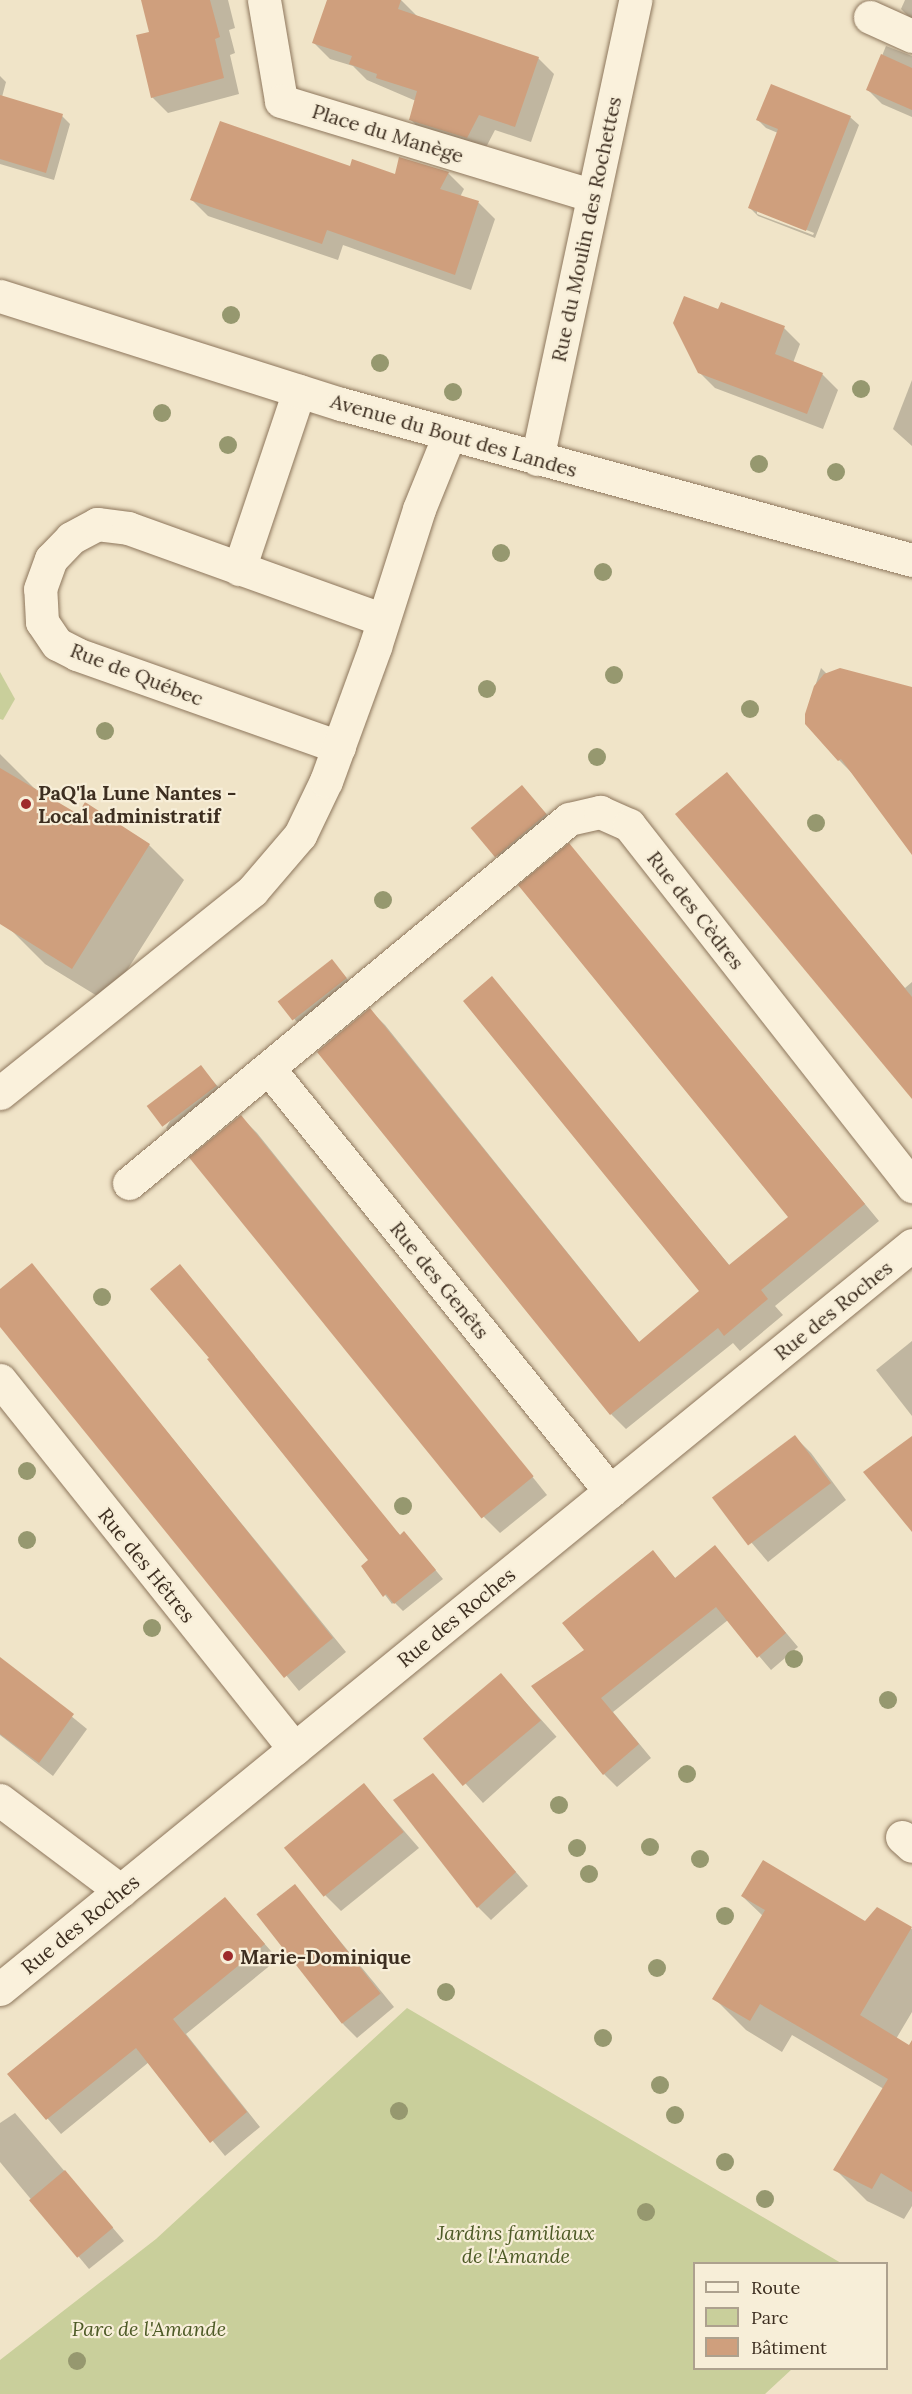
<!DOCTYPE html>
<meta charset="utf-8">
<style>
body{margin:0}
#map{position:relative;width:912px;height:2394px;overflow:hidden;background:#f0e4c8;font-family:Lora,serif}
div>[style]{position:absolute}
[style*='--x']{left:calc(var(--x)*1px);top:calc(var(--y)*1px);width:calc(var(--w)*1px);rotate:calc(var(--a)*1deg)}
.green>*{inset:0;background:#c9cf9b}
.shadow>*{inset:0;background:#0003;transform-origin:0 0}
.building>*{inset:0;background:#cf9f7d;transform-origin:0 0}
.roads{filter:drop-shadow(0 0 2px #8d765c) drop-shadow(0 0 2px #8d765c)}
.street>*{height:33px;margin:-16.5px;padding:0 16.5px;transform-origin:16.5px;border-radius:16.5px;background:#faf1dc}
.secondary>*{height:33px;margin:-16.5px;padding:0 16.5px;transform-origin:16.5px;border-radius:16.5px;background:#faf1dc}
.trees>*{width:18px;height:18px;margin:-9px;border-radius:50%;background:#96986f}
.dots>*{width:16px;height:16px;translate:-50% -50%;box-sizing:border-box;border:3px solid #f7eed8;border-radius:50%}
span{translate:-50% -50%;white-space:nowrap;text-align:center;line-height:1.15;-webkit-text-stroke:4.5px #f7eed8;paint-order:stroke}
.street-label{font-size:20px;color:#3d2e20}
.poi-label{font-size:20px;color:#3d2e20;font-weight:700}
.left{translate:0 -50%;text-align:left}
.park-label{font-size:20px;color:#4d5a26;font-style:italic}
.legend{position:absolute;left:693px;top:2262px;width:195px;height:108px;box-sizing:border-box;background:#f7eed8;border:2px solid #ada18e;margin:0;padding:8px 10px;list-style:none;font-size:18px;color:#3d2e20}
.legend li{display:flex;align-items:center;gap:12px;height:30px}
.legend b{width:30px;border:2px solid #ada18e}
</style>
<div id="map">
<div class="green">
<div style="clip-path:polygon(0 672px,15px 699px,3px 720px,0 719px)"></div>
<div style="clip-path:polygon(407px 2008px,841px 2263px,694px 2264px,694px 2368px,792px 2369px,765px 2394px,0 2394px,0 2360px,156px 2239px)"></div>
</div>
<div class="shadow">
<div style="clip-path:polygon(142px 0,228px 0,235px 28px,229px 30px,235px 53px,230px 55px,239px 94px,168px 113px,152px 97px,151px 33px)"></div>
<div style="clip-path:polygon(328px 0,401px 0,417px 16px,538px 58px,554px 74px,531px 142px,495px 130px,483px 153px,427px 136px,411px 120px,416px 101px,367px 80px,353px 66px,330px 59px,314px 43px)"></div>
<div style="clip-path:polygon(905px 0,912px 0,912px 20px,901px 9px)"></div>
<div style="clip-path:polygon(886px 46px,912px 56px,912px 117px,882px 104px,868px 90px)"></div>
<div style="clip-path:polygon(0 76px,6px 82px,2px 97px,62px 116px,70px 124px,54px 180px,0 164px)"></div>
<div style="clip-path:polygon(evenodd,850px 117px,859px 125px,815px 238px,758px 216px,750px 208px,778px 133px,766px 128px,758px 120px,850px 117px,757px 210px,814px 233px,813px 235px,757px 214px,757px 210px)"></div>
<div style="clip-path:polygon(350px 168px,396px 176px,448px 173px,464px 189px,460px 197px,479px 203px,495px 219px,471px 290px,343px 245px,338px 260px,208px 216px,192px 200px)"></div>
<div style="clip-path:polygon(784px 328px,800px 344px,793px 363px,822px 374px,838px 390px,823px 429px,715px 388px,699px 372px)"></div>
<div style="clip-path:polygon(912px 380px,912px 446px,893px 429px)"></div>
<div style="clip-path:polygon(821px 668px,827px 674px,912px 688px,912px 851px,854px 775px,839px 760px,806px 714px)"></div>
<div style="clip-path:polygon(0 754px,34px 788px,79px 816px,149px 845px,184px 880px,107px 1002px,45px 964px,10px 929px,0 922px)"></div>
<div style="clip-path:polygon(726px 774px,905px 988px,912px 982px,912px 1098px)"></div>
<div style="left:522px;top:787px;width:59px;height:64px;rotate:48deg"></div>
<div style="clip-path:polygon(569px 845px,879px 1221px,775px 1306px,783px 1315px,740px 1351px,733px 1343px,626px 1429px,611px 1414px,370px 1010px,385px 1025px,640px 1343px,701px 1291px,492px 978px,730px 1266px,790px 1217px)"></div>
<div style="left:332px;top:961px;width:34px;height:66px;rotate:50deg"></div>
<div style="clip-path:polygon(201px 1067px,232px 1103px,182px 1144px,166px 1128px)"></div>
<div style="clip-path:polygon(241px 1117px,257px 1133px,547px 1495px,500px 1533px,484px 1517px,191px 1158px)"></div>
<div style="clip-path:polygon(37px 1272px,346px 1652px,299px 1691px,0 1325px,0 1291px)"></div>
<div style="clip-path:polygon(912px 1341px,912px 1416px,876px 1370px)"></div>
<div style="clip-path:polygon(211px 1358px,401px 1536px,412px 1542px,443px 1579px,403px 1611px,394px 1602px,392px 1604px,363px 1566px,370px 1560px)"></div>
<div style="clip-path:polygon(795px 1437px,811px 1453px,846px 1500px,768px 1562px,716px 1501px)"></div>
<div style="clip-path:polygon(714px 1547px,798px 1647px,771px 1670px,728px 1620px,613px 1712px,651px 1758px,617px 1787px,604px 1774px,586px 1651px,653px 1552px,676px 1579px)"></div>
<div style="clip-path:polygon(0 1658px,87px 1729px,53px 1776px,0 1735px)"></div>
<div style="left:501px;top:1675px;width:83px;height:99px;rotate:48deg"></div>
<div style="clip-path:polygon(433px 1775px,528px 1886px,491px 1920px,478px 1907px)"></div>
<div style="clip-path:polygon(364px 1785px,419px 1848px,341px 1911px,325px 1895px)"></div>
<div style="clip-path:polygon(295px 1886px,394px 2007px,357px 2038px,344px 2025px,258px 1913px)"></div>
<div style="clip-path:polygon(742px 1896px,865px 1923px,877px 1909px,912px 1929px,912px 2012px,896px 2039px,912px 2048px,912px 2206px,904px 2219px,867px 2201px,835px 2169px,884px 2089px,792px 2035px,782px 2052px,746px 2030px,714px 1998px,763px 1916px)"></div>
<div style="clip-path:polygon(225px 1899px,278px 1959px,186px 2034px,260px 2127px,225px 2156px,149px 2062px,61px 2134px,9px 2074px)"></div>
<div style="clip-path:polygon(15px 2113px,124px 2241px,89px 2269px,0 2162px,0 2123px)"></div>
</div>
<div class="building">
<div style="clip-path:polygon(141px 0,210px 0,220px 37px,215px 39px,224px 78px,151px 98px,136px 35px,149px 32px)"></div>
<div style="clip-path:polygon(327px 0,401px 0,398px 9px,539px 57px,515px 127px,479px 115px,467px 138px,409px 120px,417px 91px,376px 78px,377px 74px,349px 64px,352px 56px,312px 43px)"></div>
<div style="clip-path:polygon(881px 54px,912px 68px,912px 110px,866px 90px)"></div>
<div style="clip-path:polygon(771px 84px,851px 116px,806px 231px,748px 208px,778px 129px,756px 120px)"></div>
<div style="clip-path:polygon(0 95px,63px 114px,46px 173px,0 159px)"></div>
<div style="clip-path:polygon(220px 121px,350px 166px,352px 159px,395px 174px,399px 157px,449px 172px,440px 189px,479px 201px,455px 275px,327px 230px,322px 244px,190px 200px)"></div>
<div style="clip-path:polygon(684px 296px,718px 309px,721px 302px,785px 326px,775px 354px,823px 373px,807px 414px,698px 373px,673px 323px)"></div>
<div style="clip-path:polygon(840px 668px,912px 687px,912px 855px,841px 759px,838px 761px,805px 724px,805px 714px,814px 686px,824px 674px)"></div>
<div style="clip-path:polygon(0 768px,78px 814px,85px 802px,150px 844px,72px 969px,0 924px)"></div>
<div style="clip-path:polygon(727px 772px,912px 997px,912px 1099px,675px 814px)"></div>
<div style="left:522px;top:785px;width:38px;height:67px;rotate:50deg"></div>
<div style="clip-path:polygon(569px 843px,865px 1204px,761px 1290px,768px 1299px,724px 1336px,718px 1328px,610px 1415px,317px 1052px,370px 1008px,639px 1342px,699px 1291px,463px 1001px,492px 976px,729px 1265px,788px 1217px,518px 885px)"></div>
<div style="left:332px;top:959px;width:24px;height:69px;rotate:52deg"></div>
<div style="left:201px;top:1065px;width:26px;height:68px;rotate:53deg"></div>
<div style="left:241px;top:1115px;width:465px;height:67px;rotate:51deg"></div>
<div style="clip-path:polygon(32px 1263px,333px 1638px,284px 1678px,0 1327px,0 1289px)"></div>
<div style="clip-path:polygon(180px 1264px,400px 1535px,404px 1531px,436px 1570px,394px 1604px,386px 1594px,383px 1597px,361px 1566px,368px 1560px,207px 1359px,209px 1358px,150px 1289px)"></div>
<div style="left:795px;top:1435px;width:60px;height:104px;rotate:53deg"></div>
<div style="clip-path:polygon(912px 1436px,912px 1532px,863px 1472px)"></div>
<div style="clip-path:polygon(715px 1545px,786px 1633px,757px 1658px,716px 1607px,601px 1698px,639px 1744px,603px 1775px,531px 1686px,584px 1650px,562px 1623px,653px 1550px,675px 1578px)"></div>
<div style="clip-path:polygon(0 1657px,74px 1714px,39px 1763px,0 1734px)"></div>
<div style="left:501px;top:1673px;width:62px;height:102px;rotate:50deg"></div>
<div style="clip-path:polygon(433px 1773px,516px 1872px,477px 1908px,393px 1800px)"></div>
<div style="left:364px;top:1783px;width:63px;height:103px;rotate:51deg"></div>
<div style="clip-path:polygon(763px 1860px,865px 1921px,877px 1907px,912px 1927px,860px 2015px,909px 2045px,912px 2040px,912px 2192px,881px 2173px,872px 2189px,833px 2170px,888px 2079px,760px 2004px,750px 2021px,712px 1999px,765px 1910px,741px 1896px)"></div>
<div style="left:295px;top:1884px;width:139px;height:49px;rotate:52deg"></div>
<div style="clip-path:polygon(225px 1897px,265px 1944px,173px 2019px,247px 2112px,210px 2143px,136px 2048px,46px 2120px,7px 2074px)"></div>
<div style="left:65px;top:2170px;width:75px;height:47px;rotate:50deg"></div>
</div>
<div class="roads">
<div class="street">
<div style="--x:264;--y:0;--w:102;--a:80.4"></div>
<div style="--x:281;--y:101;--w:326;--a:16.9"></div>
<div style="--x:870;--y:17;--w:46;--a:24.3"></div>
<div style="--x:537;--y:459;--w:469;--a:-77.9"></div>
<div style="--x:239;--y:569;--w:188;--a:-71.4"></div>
<div style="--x:339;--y:747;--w:278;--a:-160.5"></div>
<div style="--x:77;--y:654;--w:22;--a:-153"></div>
<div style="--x:57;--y:644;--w:27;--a:-124"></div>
<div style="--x:42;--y:622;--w:33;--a:-93"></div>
<div style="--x:40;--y:589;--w:32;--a:-70"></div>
<div style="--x:51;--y:559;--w:29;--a:-46"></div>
<div style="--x:71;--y:538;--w:30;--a:-28"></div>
<div style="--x:97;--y:524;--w:31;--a:7"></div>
<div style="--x:128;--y:528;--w:271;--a:19.8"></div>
<div style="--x:269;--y:1069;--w:543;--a:51.06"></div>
<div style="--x:0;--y:1093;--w:323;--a:-38.7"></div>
<div style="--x:252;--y:891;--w:74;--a:-49.4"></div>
<div style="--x:300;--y:835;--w:60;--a:-64.3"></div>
<div style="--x:326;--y:781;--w:143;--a:-69.9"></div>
<div style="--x:375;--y:647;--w:145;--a:-72.3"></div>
<div style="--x:419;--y:509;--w:80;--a:-67.9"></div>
<div style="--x:129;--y:1183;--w:571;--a:-39.6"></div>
<div style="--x:569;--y:819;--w:32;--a:-13"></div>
<div style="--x:600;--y:812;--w:32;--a:24"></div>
<div style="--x:629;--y:825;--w:459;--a:51.9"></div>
<div style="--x:0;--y:1380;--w:472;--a:51.4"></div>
<div style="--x:0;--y:1800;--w:151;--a:36.9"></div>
<div style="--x:902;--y:1837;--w:13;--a:42"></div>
<div style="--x:0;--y:1989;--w:1177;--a:-39.21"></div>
</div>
<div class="secondary">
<div style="--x:0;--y:296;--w:358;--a:17.6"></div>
<div style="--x:341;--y:404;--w:592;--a:15.28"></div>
</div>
</div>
<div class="trees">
<div style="left:231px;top:315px"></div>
<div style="left:380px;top:363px"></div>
<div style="left:861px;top:389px"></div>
<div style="left:453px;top:392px"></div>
<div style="left:162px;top:413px"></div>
<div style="left:228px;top:445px"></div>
<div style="left:759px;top:464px"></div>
<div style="left:836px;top:472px"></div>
<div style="left:501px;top:553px"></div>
<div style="left:603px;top:572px"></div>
<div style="left:614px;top:675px"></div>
<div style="left:487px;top:689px"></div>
<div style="left:750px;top:709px"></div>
<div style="left:105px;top:731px"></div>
<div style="left:597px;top:757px"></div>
<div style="left:816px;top:823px"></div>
<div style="left:383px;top:900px"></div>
<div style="left:102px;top:1297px"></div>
<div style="left:27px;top:1471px"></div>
<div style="left:403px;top:1506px"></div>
<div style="left:27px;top:1540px"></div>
<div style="left:152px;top:1628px"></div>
<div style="left:794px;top:1659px"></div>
<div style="left:888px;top:1700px"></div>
<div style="left:687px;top:1774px"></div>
<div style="left:559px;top:1805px"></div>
<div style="left:650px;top:1847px"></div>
<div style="left:577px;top:1848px"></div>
<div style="left:700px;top:1859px"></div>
<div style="left:589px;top:1874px"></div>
<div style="left:725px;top:1916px"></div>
<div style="left:657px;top:1968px"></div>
<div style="left:446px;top:1992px"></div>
<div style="left:603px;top:2038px"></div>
<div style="left:660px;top:2085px"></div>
<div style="left:399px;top:2111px"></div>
<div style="left:675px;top:2115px"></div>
<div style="left:725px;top:2162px"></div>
<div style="left:765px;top:2199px"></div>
<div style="left:646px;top:2212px"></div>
<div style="left:77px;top:2361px"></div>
</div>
<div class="dots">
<div style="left:26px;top:804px;background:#9e2a2b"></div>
<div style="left:228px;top:1956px;background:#9e2a2b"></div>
</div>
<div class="street-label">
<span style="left:388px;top:133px;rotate:17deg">Place du Manège</span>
<span style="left:586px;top:229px;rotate:-78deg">Rue du Moulin des Rochettes</span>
<span style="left:454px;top:435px;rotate:16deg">Avenue du Bout des Landes</span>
<span style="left:137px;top:674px;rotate:21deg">Rue de Québec</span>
<span style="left:696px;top:910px;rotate:52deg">Rue des Cèdres</span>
<span style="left:440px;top:1280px;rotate:51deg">Rue des Genêts</span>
<span style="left:833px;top:1310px;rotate:-39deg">Rue des Roches</span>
<span style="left:147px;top:1565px;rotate:51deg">Rue des Hêtres</span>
<span style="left:456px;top:1617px;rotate:-39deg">Rue des Roches</span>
<span style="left:80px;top:1924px;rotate:-39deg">Rue des Roches</span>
</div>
<div class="poi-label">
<span class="left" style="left:38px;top:804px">PaQ'la Lune Nantes -<br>Local administratif</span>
<span class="left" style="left:240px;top:1956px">Marie-Dominique</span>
</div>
<div class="park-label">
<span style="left:516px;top:2244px">Jardins familiaux<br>de l'Amande</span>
<span style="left:149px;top:2328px">Parc de l'Amande</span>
</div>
<ul class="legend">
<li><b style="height:8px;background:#faf1dc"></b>Route</li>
<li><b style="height:16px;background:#c9cf9b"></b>Parc</li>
<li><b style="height:16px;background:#cf9f7d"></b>Bâtiment</li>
</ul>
</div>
